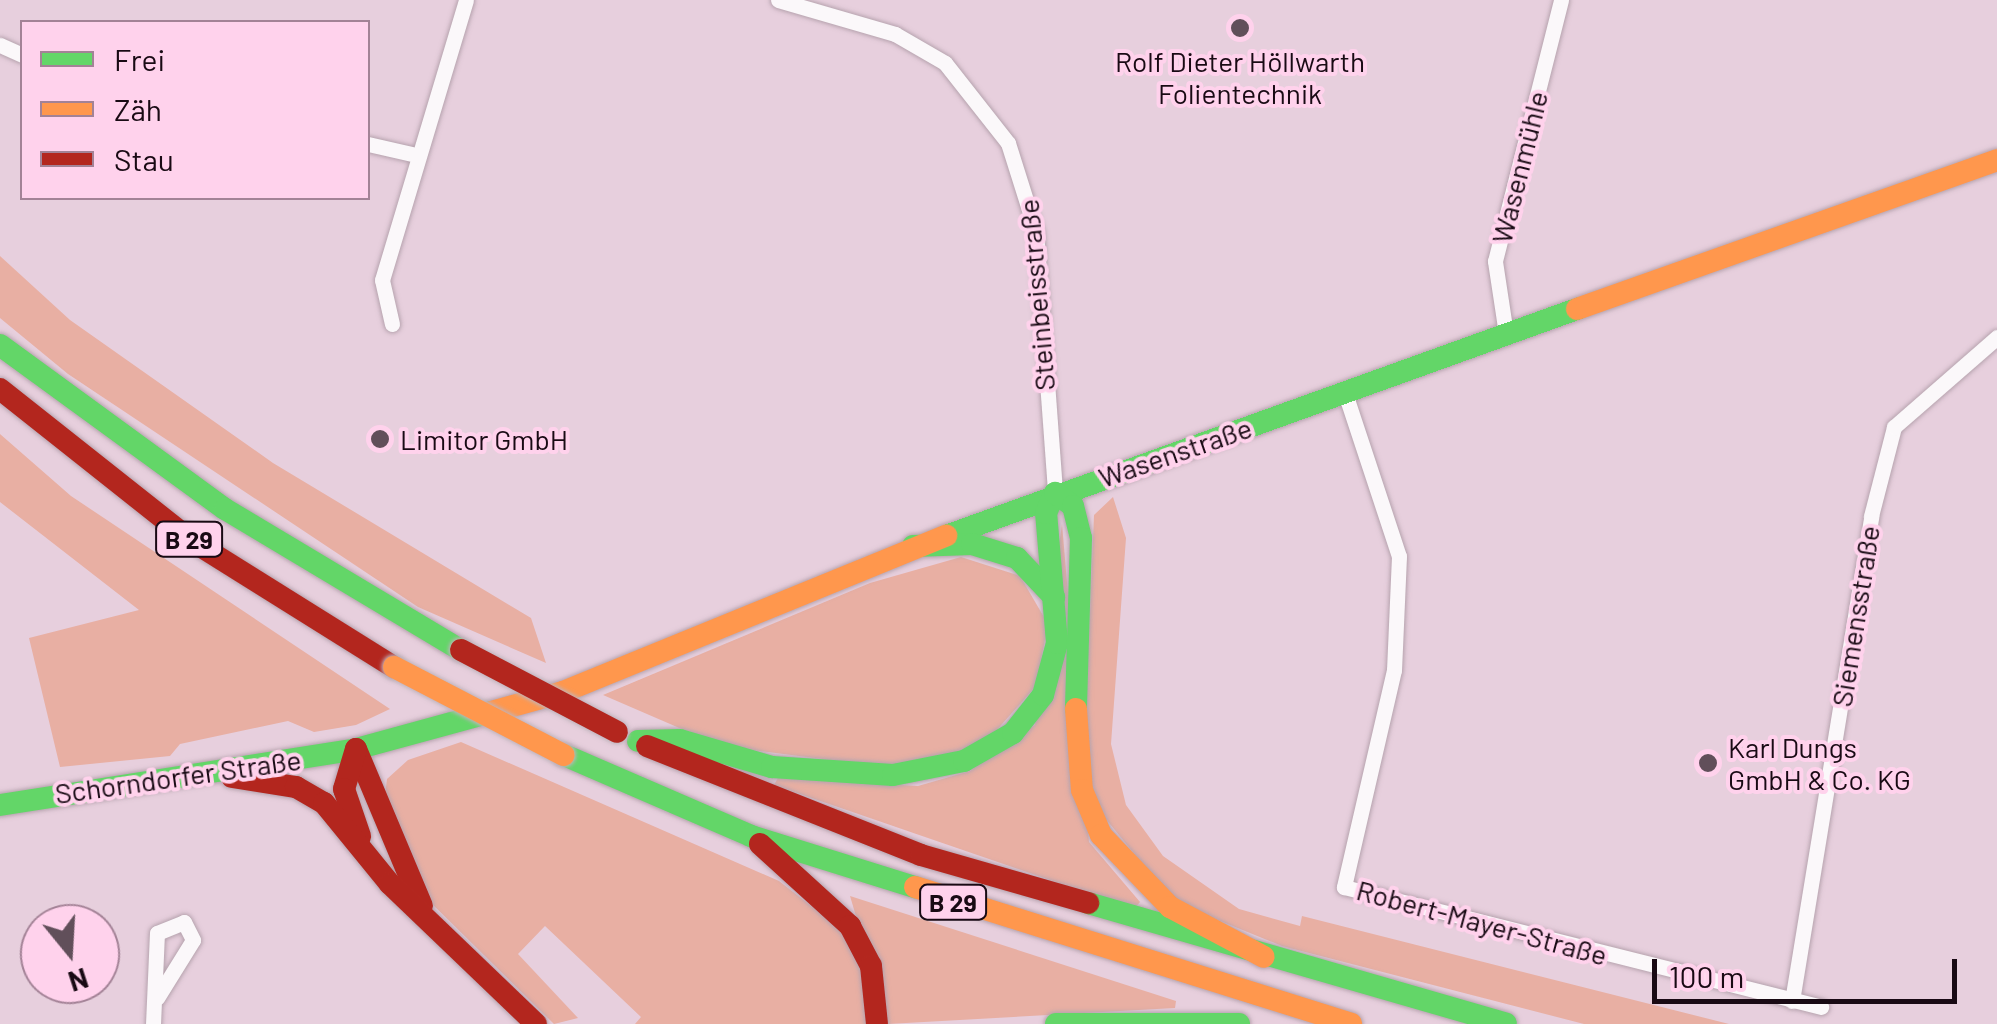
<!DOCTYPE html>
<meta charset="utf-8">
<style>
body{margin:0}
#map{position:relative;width:1997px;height:1024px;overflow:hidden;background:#e7cfdd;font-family:Barlow,sans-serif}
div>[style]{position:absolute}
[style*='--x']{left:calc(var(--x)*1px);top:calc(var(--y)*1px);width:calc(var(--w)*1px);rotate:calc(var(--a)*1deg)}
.green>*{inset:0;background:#e8afa3}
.roads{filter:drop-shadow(0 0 2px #b6a3ae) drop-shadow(0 0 2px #b6a3ae)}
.street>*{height:15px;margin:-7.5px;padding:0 7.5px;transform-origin:7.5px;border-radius:7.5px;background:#fbf8fa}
.fast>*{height:22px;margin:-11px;padding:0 11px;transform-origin:11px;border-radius:11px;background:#63d668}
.slow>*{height:22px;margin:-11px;padding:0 11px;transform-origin:11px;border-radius:11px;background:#ff974d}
.jam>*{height:22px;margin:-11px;padding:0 11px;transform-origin:11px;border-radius:11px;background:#b3261e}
.bridges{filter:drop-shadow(0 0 2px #bfb3bb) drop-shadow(0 0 2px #bfb3bb)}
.slow-bridge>*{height:22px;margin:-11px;padding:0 11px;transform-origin:11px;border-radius:11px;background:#ff974d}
.jam-bridge>*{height:22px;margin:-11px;padding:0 11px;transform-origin:11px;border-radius:11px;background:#b3261e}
.dots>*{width:28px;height:28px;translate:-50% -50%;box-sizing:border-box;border:5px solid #ffd2ec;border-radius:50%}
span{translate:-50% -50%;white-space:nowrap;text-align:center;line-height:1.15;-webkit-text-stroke:8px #ffd2ec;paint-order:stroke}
.shield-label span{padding:2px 8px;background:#ffd2ec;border:2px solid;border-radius:8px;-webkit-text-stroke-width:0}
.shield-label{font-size:25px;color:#190a14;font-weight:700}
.poi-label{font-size:28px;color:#190a14}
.left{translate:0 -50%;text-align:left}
.street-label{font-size:28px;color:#190a14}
.legend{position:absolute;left:20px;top:20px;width:350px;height:180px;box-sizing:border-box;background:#ffd2ec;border:2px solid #a38296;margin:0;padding:12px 18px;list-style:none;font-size:30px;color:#190a14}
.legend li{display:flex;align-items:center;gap:20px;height:50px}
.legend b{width:50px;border:2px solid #a38296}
.north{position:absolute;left:20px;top:904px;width:100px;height:100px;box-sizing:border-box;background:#ffd2ec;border:2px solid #a38296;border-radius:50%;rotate:162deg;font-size:28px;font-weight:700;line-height:40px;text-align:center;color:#190a14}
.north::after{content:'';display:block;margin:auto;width:35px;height:45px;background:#614f5a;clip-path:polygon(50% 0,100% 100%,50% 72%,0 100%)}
.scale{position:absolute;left:1652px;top:959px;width:305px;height:45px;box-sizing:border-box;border:5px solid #190a14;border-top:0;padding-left:12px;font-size:30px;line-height:35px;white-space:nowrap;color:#190a14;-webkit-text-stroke:8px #ffd2ec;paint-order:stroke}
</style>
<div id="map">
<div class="green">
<div style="clip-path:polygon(0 256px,70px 320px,273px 463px,531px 618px,546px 663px,418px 607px,68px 374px,0 318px)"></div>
<div style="clip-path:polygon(0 434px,71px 496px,390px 709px,356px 725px,314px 732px,288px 721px,180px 744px,170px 756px,60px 767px,29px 638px,139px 610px,0 502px)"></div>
<div style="clip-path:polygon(1113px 497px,1126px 538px,1111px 744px,1126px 805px,1163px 856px,1239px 909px,1300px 926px,1302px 916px,1729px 1024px,1584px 1024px,1282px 946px,1174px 902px,1096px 807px,1085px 739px,1094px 515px)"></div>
<div style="clip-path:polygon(1062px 524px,1089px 842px,1140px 902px,1134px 909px,774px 785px,778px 778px,918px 786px,970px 771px,1035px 725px)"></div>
<div style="clip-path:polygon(961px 557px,1020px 576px,1048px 624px,1036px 686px,986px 742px,901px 769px,721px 746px,603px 695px,870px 583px)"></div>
<div style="clip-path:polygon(461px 742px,779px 881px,838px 927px,862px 970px,868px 1024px,635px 1024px,641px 1017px,545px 926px,518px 954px,578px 1018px,554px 1024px,425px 897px,384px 803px,387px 779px,408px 760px)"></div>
<div style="clip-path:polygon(850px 896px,1176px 1001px,1175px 1008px,888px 1024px)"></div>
</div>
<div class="roads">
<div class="street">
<div style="--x:778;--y:0;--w:122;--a:16.2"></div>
<div style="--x:895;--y:34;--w:58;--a:30.1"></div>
<div style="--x:945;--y:63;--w:102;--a:51.8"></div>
<div style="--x:1008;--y:143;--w:93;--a:72.5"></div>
<div style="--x:1036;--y:232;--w:262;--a:85.8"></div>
<div style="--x:0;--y:45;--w:24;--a:24"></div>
<div style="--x:368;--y:144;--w:45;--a:12.8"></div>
<div style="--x:392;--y:324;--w:45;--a:-102.8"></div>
<div style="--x:382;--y:280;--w:292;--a:-73.3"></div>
<div style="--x:1506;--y:334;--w:74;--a:-98.6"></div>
<div style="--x:1495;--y:261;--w:269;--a:-75.8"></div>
<div style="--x:1345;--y:393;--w:172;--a:71.7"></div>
<div style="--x:1399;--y:556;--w:114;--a:92.5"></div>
<div style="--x:1394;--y:670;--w:223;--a:103"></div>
<div style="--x:1344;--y:887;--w:492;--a:14.1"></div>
<div style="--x:1792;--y:1001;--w:491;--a:-80.7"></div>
<div style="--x:1871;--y:516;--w:92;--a:-75.5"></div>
<div style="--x:1894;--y:427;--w:137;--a:-41.1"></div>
<div style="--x:153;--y:1024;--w:91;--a:-87.5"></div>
<div style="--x:157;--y:933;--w:29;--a:-22"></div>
<div style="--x:184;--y:922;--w:20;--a:63"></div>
<div style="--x:193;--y:940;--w:68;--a:121.8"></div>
</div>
<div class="fast">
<div style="--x:0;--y:345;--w:278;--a:36.1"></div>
<div style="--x:225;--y:509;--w:275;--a:30.9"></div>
<div style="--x:946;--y:536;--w:671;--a:-19.79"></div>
<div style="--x:913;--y:546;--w:59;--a:-1.9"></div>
<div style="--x:972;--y:544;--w:47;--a:17.3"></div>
<div style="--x:1017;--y:558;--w:54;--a:46.5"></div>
<div style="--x:638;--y:741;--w:42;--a:-1.4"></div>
<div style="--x:680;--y:740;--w:96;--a:16.4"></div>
<div style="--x:772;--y:767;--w:121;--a:3.8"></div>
<div style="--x:893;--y:775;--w:72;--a:-11.2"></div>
<div style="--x:964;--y:761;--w:56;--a:-29.7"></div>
<div style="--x:1013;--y:733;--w:48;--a:-51.7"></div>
<div style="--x:1043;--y:695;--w:54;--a:-74.9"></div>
<div style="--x:1057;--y:643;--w:130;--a:-94.8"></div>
<div style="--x:1046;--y:513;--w:22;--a:-66"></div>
<div style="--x:1055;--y:493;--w:22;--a:36"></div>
<div style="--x:1073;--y:506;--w:33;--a:76"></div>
<div style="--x:1081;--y:538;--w:171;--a:91.7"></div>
<div style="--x:564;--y:755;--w:204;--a:23.4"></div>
<div style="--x:751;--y:836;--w:172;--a:17.3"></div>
<div style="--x:0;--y:805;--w:360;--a:-8.9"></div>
<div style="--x:356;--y:749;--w:140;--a:-15.3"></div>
<div style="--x:1088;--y:903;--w:435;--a:16.1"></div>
<div style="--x:1056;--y:1024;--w:183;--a:0"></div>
</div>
<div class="slow">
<div style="--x:1577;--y:309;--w:446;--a:-19.5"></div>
<div style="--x:1076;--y:709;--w:81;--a:85.8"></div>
<div style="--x:1082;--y:790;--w:49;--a:67.1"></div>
<div style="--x:1101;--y:835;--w:100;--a:46.2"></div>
<div style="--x:1170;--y:907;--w:106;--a:28"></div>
<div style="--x:491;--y:712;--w:75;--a:-15.5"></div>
<div style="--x:563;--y:692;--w:414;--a:-22.2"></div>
<div style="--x:915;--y:887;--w:457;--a:17.4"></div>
</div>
<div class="jam">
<div style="--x:0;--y:389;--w:241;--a:38.4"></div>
<div style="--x:189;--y:539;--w:242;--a:32"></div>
<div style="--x:647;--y:746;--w:295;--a:21.7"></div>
<div style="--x:921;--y:855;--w:174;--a:16"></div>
<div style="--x:356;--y:749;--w:170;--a:67.2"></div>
<div style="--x:356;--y:749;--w:42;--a:106.7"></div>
<div style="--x:344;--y:789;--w:50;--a:71.2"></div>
<div style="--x:232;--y:777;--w:65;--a:8.9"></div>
<div style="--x:296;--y:787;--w:32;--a:30"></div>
<div style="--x:324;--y:803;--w:104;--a:50.8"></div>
<div style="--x:390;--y:884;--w:202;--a:43.8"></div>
<div style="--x:760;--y:844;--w:122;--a:42.3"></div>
<div style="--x:850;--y:926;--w:45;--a:62.3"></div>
<div style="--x:871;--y:966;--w:58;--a:84.1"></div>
</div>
</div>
<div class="bridges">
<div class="slow-bridge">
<div style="--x:394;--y:667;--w:191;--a:27.4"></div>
</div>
<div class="jam-bridge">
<div style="--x:461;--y:650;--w:176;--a:27.7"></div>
</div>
</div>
<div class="dots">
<div style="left:1240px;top:28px;background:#614f5a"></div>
<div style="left:380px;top:439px;background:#614f5a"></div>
<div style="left:1708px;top:763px;background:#614f5a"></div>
</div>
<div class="shield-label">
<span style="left:189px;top:539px">B 29</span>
<span style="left:953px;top:902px">B 29</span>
</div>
<div class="poi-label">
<span style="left:1240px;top:77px">Rolf Dieter Höllwarth<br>Folientechnik</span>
<span class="left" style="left:400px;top:439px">Limitor GmbH</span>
<span class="left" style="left:1728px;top:763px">Karl Dungs<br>GmbH &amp; Co. KG</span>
</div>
<div class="street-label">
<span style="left:1519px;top:167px;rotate:-76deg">Wasenmühle</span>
<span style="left:1036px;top:295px;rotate:-95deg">Steinbeisstraße</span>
<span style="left:1175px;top:452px;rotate:-19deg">Wasenstraße</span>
<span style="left:1855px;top:616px;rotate:-81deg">Siemensstraße</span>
<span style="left:178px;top:776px;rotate:-8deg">Schorndorfer Straße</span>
<span style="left:1482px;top:922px;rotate:15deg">Robert-Mayer-Straße</span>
</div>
<ul class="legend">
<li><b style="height:12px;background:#63d668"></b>Frei</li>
<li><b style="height:12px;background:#ff974d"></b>Zäh</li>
<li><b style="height:12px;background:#b3261e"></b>Stau</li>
</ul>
<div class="north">N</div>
<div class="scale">100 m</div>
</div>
